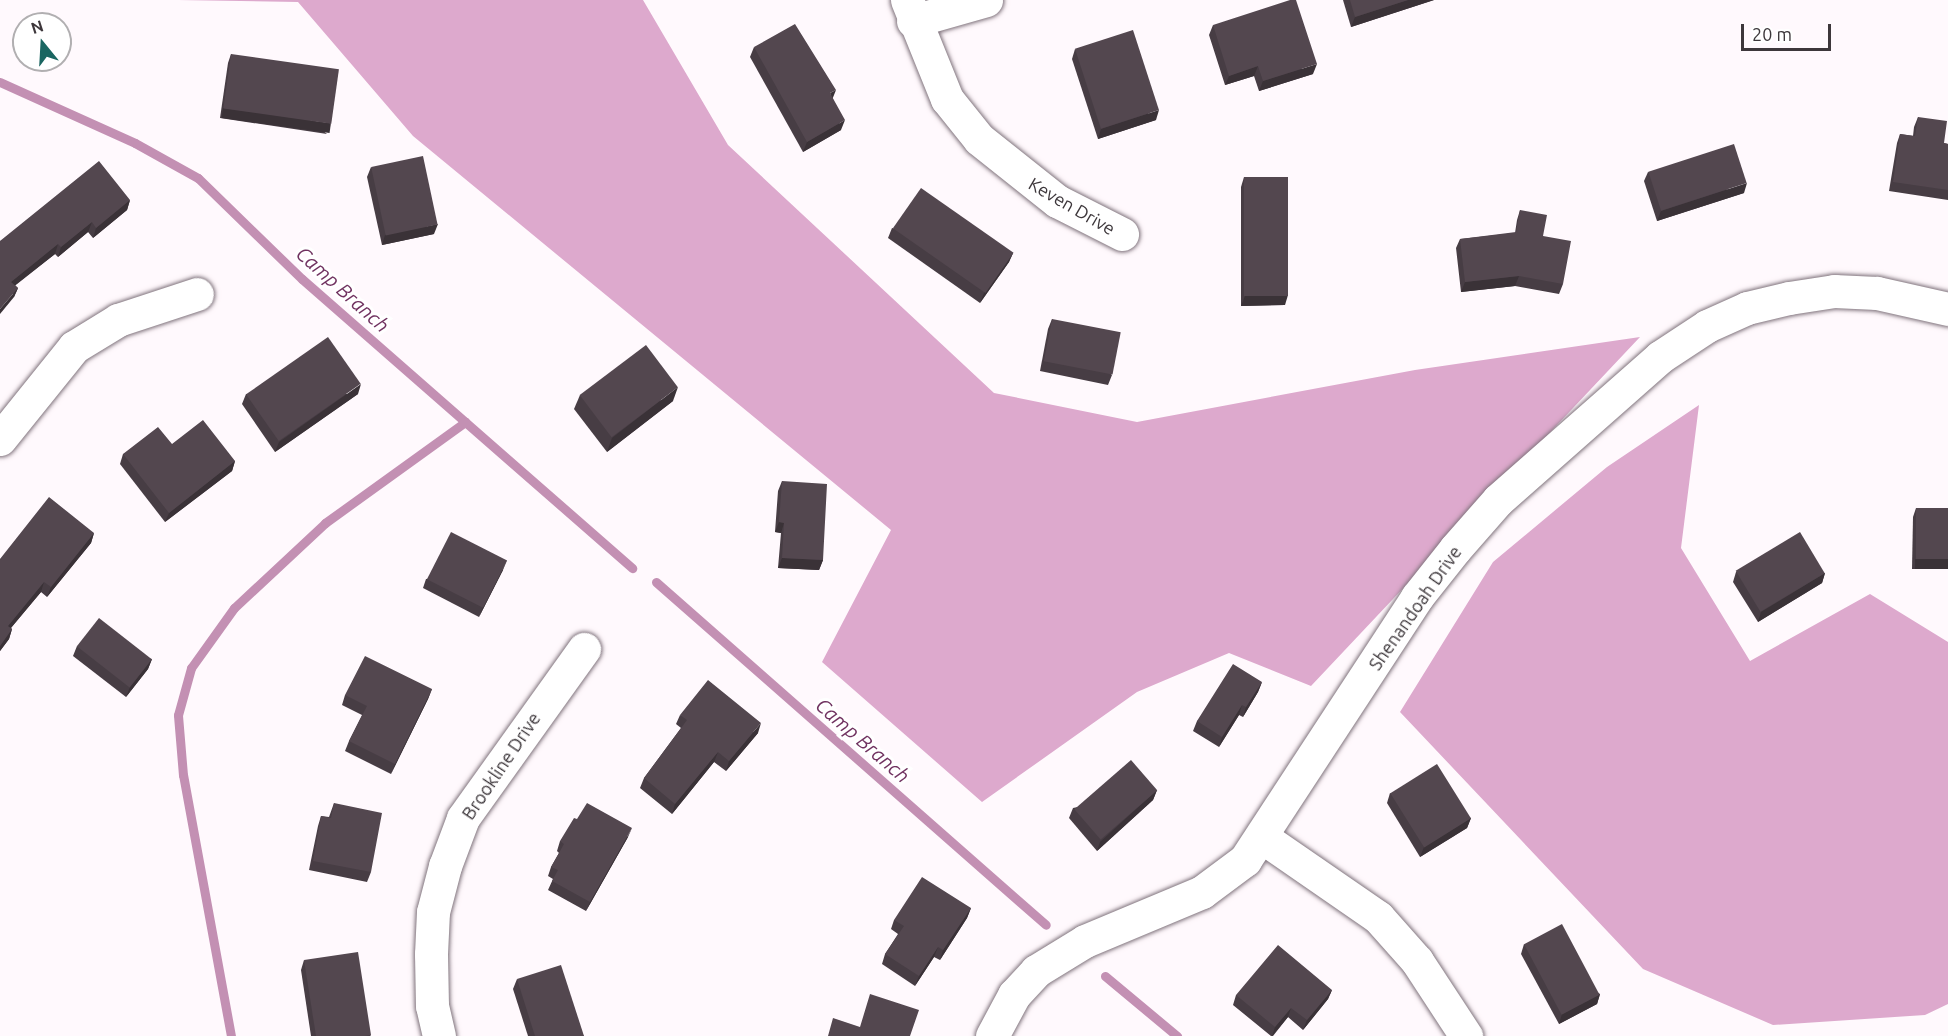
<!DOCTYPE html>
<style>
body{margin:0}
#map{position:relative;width:1948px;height:1036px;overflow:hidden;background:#fff9fd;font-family:Ubuntu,sans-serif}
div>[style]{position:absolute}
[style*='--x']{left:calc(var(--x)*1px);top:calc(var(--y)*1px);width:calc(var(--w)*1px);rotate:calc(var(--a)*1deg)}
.forest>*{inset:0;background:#dda9cd}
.stream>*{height:9px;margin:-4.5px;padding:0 4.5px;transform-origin:4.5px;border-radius:4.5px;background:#c390b3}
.roads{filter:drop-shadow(0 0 2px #81747d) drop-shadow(0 0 2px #81747d)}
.minor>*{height:33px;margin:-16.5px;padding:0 16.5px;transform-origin:16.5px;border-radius:16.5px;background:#fff}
.wall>*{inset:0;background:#473d44}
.shaded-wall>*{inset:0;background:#3a3237;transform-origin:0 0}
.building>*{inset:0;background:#53474f;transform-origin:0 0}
span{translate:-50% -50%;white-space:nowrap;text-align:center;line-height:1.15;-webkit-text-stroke:6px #fff;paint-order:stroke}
.street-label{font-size:18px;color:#3d373b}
.water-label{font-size:20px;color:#703260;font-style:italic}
.north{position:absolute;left:12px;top:12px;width:60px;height:60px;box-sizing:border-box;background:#fff;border:2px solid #b1afb1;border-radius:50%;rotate:342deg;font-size:16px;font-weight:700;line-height:24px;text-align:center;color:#3d373b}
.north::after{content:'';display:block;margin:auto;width:21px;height:27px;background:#1a6661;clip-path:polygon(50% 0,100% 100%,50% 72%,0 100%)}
.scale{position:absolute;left:1741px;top:24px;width:90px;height:27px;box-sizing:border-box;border:3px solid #3d373b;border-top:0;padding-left:8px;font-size:18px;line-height:21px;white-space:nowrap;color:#3d373b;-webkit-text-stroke:4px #fff;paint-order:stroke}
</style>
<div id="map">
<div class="forest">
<div style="clip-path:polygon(178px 0,643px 0,728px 145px,994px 393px,1137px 422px,1415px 370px,1640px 337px,1311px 686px,1229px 653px,1137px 692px,982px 802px,822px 662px,891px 530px,413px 136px,298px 2px)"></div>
<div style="clip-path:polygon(1699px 405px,1681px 548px,1750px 661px,1870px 594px,1948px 642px,1948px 1004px,1925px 1015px,1773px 1025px,1643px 969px,1400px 712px,1493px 562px,1607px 467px)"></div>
</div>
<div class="stream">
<div style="--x:0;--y:82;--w:148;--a:24.3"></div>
<div style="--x:135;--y:143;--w:72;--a:29.1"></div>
<div style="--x:198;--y:178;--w:145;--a:44.2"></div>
<div style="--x:302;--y:279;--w:439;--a:41.2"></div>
<div style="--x:656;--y:582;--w:519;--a:41.33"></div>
<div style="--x:1105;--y:976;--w:94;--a:39.8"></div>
<div style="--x:231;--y:1036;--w:265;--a:-100.4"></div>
<div style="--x:183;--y:775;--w:60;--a:-94.8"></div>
<div style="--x:178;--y:715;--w:49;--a:-74.5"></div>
<div style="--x:191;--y:668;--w:74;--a:-54.4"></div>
<div style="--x:234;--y:608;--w:125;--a:-43"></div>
<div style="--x:325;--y:523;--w:173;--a:-35.8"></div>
</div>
<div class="roads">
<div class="minor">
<div style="--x:907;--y:0;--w:107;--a:68"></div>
<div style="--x:947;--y:99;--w:51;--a:51.3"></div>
<div style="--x:979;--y:139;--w:100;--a:38.5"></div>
<div style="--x:1057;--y:201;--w:73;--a:26.9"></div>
<div style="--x:913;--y:21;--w:76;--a:-16"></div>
<div style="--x:0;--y:439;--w:118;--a:-51.2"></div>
<div style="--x:74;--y:347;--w:52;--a:-31.5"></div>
<div style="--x:118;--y:320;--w:83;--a:-18.2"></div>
<div style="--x:1262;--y:837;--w:141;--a:34.6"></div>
<div style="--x:1378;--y:917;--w:59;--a:48.4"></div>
<div style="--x:1417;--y:961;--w:90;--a:56.8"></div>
<div style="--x:439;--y:1036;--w:31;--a:-103"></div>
<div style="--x:432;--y:1006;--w:52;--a:-91.1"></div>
<div style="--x:431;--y:954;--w:42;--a:-87.3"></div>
<div style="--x:433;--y:912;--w:48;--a:-75.4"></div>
<div style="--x:445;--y:866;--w:51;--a:-69.4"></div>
<div style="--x:463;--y:818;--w:208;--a:-54.4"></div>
<div style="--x:992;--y:1036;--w:47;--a:-61.8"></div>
<div style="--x:1014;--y:995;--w:33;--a:-47"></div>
<div style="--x:1036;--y:971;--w:57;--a:-31.5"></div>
<div style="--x:1085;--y:941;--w:127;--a:-22.7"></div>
<div style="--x:1202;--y:892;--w:54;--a:-36.7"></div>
<div style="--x:1245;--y:860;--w:314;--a:-56.8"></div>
<div style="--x:1417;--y:597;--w:61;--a:-51.6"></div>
<div style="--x:1455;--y:549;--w:65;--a:-48.7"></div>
<div style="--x:1498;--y:500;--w:216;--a:-41.4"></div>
<div style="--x:1660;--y:357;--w:56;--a:-33.4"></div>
<div style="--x:1707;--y:326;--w:44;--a:-24.2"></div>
<div style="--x:1747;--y:308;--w:43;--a:-13.4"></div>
<div style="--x:1789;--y:298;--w:46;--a:-8.8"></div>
<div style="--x:1834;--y:291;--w:43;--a:2.7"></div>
<div style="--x:1877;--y:293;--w:73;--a:12.7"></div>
</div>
</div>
<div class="wall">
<div style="clip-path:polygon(1343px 0,1434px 0,1351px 27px)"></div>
<div style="clip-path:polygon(1213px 25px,1313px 74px,1259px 91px,1254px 76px,1225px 85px,1209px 35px)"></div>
<div style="clip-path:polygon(754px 47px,833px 99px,841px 130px,803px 152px,750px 57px)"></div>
<div style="clip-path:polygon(1075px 49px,1156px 120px,1098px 139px,1072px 59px)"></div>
<div style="clip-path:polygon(231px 54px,327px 134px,220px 118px,228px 63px)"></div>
<div style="clip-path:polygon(1918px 117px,1944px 143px,1948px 144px,1948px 200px,1889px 191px,1897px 143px,1900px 134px,1913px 136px,1914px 127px)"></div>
<div style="clip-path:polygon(371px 167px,434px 234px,382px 245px,367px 177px)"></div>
<div style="clip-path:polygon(1648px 172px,1744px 193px,1657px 221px,1644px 181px)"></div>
<div style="clip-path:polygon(1244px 177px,1285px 305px,1241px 306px,1241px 187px)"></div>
<div style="clip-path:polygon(130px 200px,127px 210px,93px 238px,88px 232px,58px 257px,55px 254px,15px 285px,18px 288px,14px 297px,0 241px)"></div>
<div style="clip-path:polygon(1520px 210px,1543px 236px,1563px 284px,1559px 294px,1515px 286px,1461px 292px,1456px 248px,1460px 239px,1515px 233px,1517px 220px)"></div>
<div style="clip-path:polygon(892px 228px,1013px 253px,1009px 262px,980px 303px,888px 238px)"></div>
<div style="clip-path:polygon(1052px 319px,1112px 375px,1108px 385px,1040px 371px,1048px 329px)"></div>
<div style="clip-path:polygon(246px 394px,358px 394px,275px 452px,242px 404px)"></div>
<div style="clip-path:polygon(580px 395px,673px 401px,607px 452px,574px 409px)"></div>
<div style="clip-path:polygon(172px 444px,235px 461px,232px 471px,165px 522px,120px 464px,123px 454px)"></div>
<div style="clip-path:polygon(782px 481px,823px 560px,819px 570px,778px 568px,781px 533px,775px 532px,778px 491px)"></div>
<div style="clip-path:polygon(1916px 508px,1948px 508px,1948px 569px,1912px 569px,1913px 517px)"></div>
<div style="clip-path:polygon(94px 533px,91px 543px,47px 597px,41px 592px,11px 628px,12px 629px,9px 639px,0 651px,0 559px)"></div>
<div style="clip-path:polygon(503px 570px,479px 617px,423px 588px,426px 579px)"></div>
<div style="clip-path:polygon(1736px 572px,1825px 573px,1822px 583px,1758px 622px,1733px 582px)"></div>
<div style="clip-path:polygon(77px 646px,152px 659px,148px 669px,126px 697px,73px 656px)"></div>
<div style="clip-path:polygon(1262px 682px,1258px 692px,1243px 717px,1239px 715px,1219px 747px,1193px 731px,1197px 721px)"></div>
<div style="clip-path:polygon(432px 689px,428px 699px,391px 774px,345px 751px,349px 741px,362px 715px,342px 705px,345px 695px)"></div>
<div style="clip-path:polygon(680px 715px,758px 733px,726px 771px,714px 762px,672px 814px,640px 788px,644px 778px,681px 728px,676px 724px)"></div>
<div style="clip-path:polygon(1157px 790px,1153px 800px,1097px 851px,1069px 818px,1073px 808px)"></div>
<div style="clip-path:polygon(1390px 793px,1471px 818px,1467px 828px,1420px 857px,1387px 803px)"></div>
<div style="clip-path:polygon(334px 803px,371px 872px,367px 882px,309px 870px,318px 826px,321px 816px,329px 817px)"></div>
<div style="clip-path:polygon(628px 837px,586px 911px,548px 890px,553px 879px,548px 876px,551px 867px,559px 853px,557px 851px,560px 841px)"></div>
<div style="clip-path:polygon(971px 908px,967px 918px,940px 960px,934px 957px,915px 986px,882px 964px,885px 954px,898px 934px,891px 929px,894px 920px)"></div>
<div style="clip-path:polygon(1524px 944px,1600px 994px,1597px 1004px,1559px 1024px,1521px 954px)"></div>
<div style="clip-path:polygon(304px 960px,371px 1036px,311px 1036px,301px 970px)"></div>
<div style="clip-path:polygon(517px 979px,584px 1036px,528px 1036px,513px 989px)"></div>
<div style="clip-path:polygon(1332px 990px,1328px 999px,1303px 1030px,1288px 1017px,1273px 1036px,1271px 1036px,1233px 1005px,1236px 995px)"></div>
</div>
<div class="shaded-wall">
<div style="clip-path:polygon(1408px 0,1434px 0,1351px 27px,1355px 17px)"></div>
<div style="clip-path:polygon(1317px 64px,1313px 74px,1259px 91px,1263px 81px)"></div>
<div style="clip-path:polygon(1258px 66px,1254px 76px,1225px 85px,1229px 76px)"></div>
<div style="clip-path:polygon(836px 90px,832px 100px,830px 93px)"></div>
<div style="left:223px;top:108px;width:109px;height:10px;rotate:8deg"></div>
<div style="clip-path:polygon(1159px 110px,1156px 120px,1098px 139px,1101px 129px)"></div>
<div style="clip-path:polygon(845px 120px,841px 130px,803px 152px,807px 142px)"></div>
<div style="clip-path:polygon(1747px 183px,1744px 193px,1657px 221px,1661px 211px)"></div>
<div style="clip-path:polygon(130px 200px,127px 210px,93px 238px,96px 228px)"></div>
<div style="clip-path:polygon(92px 222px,88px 232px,58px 257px,61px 247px)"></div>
<div style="clip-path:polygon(438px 224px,434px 234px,382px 245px,385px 235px)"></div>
<div style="clip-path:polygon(58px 244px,55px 254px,7px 292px,11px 282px)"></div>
<div style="clip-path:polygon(1013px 253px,1009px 262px,980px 303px,984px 293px)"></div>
<div style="clip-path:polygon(1519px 276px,1515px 286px,1461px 292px,1465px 282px)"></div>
<div style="clip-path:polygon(18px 288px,14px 297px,0 314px,0 309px)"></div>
<div style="clip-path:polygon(1288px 295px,1285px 305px,1241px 306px,1245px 296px)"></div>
<div style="clip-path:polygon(361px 384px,358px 394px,275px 452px,279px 442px)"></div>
<div style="clip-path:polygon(678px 387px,673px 401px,607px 452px,612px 438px)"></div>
<div style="clip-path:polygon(235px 461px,232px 471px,165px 522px,169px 513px)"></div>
<div style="clip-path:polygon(779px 522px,784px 523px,781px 533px,775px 532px)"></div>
<div style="clip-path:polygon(94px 533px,91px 543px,47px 597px,51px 587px)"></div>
<div style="clip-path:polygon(782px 558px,823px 560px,819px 570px,778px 568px)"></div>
<div style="left:1915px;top:559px;width:33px;height:10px"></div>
<div style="clip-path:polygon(507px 560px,503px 570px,479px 617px,483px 607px)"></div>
<div style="clip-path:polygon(1825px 573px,1822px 583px,1758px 622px,1761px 612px)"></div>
<div style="clip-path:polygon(44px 582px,41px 592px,4px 636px,8px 626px)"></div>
<div style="clip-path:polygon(12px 629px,9px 639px,0 651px,0 646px)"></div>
<div style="clip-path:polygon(152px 659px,148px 669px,126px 697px,130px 687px)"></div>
<div style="clip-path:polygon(1262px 682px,1258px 692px,1243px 717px,1246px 707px)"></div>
<div style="clip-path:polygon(432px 689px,428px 699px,391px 774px,395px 764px)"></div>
<div style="clip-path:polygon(1242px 705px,1239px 715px,1219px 747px,1222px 737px)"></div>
<div style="clip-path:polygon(761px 723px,758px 733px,726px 771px,729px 761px)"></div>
<div style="clip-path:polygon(718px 752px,714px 762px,672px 814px,675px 804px)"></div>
<div style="clip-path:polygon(1157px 790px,1153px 800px,1097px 851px,1100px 842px)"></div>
<div style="clip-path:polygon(1471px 818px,1467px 828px,1420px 857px,1424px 847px)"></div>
<div style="clip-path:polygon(632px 828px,628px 837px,586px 911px,590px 902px)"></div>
<div style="clip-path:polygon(971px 908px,967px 918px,940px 960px,943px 950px)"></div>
<div style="clip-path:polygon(938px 947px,934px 957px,915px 986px,919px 976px)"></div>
<div style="clip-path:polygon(1332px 990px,1328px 999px,1303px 1030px,1307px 1020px)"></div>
<div style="clip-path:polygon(1600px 994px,1597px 1004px,1559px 1024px,1562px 1014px)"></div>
<div style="clip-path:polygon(1291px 1008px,1288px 1017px,1272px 1036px,1275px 1027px)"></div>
</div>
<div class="building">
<div style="clip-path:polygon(1290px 0,1296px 0,1317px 64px,1263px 81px,1258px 66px,1229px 76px,1213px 25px)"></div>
<div style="clip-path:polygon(1350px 0,1408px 0,1355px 17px)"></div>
<div style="clip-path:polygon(795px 24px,836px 90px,830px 93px,845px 120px,807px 142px,754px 47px)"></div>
<div style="left:1133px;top:30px;width:84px;height:61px;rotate:72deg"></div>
<div style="left:231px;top:54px;width:109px;height:55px;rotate:8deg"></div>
<div style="clip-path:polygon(1918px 117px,1947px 121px,1944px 143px,1948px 144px,1948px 190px,1893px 182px,1900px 134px,1915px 136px)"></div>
<div style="left:1734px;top:144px;width:41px;height:90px;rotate:72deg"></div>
<div style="left:423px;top:156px;width:70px;height:53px;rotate:78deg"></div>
<div style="clip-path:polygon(99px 161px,130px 200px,96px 228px,92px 222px,61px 247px,58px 244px,11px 282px,18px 288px,0 309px,0 241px)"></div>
<div style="left:1244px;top:177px;width:44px;height:119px"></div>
<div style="left:921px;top:188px;width:113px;height:49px;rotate:35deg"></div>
<div style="clip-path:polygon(1520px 210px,1547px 215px,1543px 236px,1571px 241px,1563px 284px,1519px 276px,1465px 282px,1460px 239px,1516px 232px)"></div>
<div style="left:1052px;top:319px;width:70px;height:43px;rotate:11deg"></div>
<div style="left:328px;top:337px;width:57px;height:100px;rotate:55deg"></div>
<div style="left:646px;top:345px;width:53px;height:83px;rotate:53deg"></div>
<div style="clip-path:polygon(203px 420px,235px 461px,169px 513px,123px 454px,158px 427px,172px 444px)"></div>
<div style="clip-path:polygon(782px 481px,827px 484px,823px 560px,782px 558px,784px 523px,779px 522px)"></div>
<div style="clip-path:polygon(49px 497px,94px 533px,51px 587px,44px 582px,8px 626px,12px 629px,0 646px,0 559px)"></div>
<div style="left:1916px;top:508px;width:32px;height:51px"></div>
<div style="left:451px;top:532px;width:63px;height:53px;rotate:27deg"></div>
<div style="left:1800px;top:532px;width:48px;height:75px;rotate:59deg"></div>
<div style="left:99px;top:618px;width:67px;height:36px;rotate:38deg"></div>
<div style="clip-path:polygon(365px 656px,432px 689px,395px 764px,349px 741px,367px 706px,345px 695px)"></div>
<div style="clip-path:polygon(1233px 664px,1262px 682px,1246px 707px,1242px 705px,1222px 737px,1197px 721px)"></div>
<div style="clip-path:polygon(708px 680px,761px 723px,729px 761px,718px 752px,675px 804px,644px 778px,687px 720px,680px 715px)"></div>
<div style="left:1131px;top:760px;width:40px;height:75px;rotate:49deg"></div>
<div style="left:1437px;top:764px;width:64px;height:55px;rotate:58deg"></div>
<div style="clip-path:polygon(334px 803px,382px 813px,371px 872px,313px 861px,321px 816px,331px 818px)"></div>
<div style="clip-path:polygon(587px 803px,632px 828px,590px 902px,552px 881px,558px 870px,551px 867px,564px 844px,560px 841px,574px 818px,577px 819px)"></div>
<div style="clip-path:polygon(922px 877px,971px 908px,943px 950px,938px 947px,919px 976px,885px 954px,904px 926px,894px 920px)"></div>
<div style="left:1562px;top:924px;width:80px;height:43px;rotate:62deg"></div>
<div style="clip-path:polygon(1278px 945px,1332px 990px,1307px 1020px,1291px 1008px,1275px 1027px,1236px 995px)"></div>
<div style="clip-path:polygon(358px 952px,371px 1035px,365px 1036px,316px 1036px,304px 960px)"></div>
<div style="clip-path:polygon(561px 965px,584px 1036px,535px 1036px,517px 979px)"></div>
<div style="clip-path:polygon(870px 994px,919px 1010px,910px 1036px,828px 1036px,833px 1018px,860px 1027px)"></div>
</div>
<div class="street-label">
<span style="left:1072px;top:206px;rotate:30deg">Keven Drive</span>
<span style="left:1415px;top:608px;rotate:-55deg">Shenandoah Drive</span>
<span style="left:501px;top:766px;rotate:-56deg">Brookline Drive</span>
</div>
<div class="water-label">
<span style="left:343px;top:289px;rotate:42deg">Camp Branch</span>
<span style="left:863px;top:740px;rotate:41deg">Camp Branch</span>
</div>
<div class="north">N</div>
<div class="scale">20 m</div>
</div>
